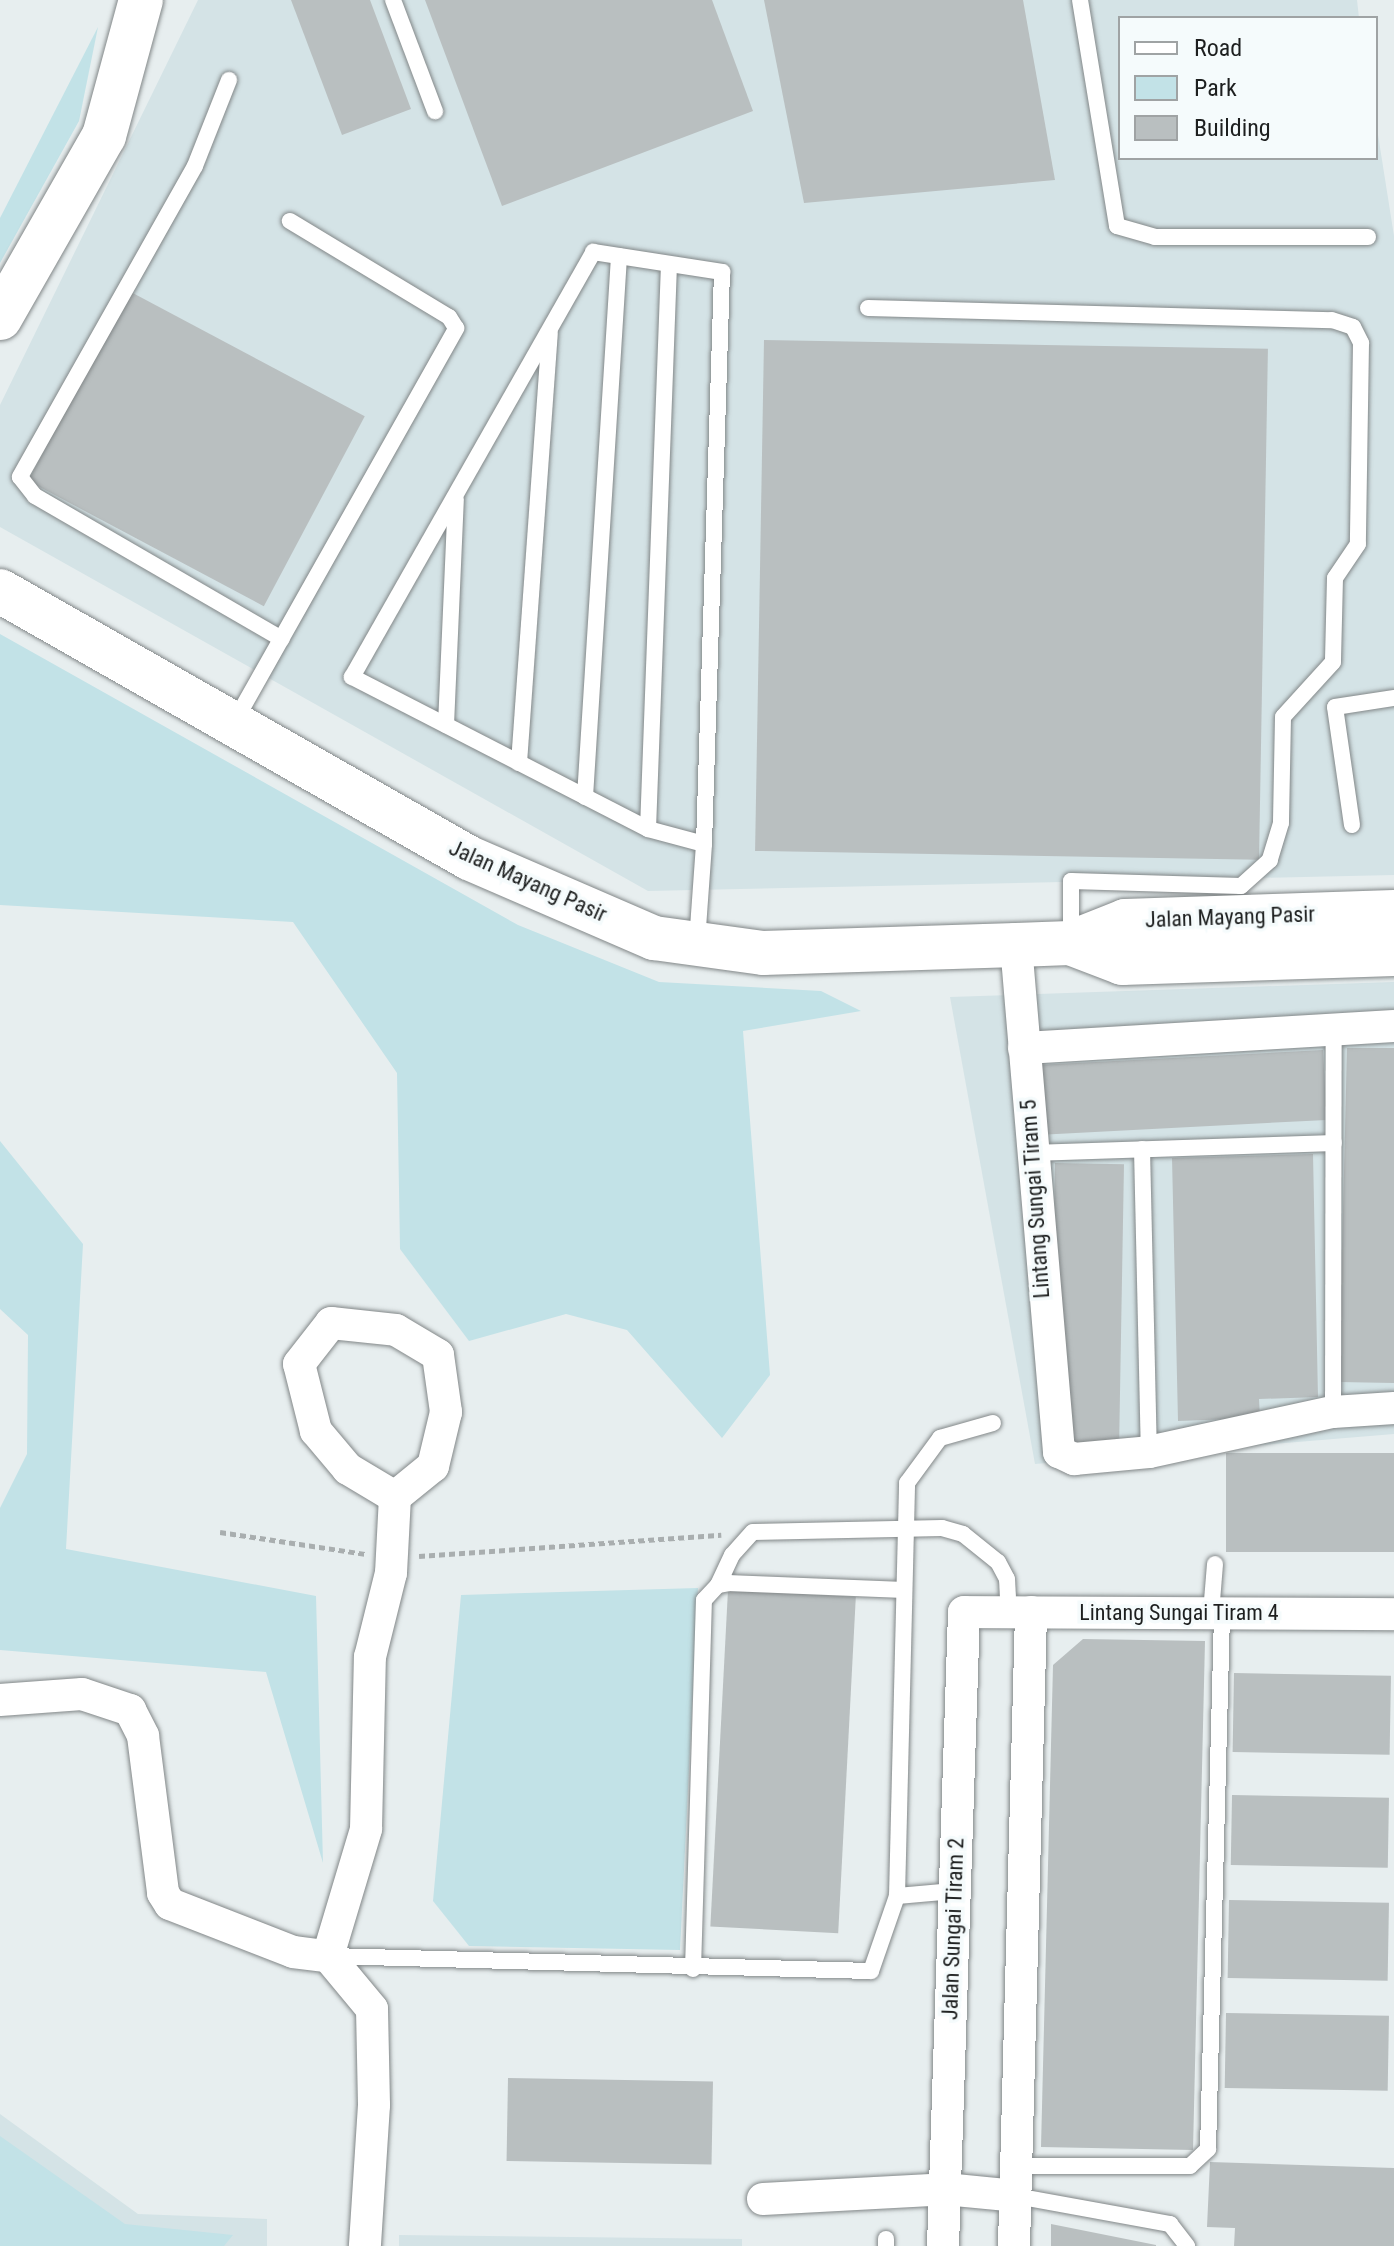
<!DOCTYPE html>
<style>
body{margin:0}
#map{position:relative;width:1394px;height:2246px;overflow:hidden;background:#e7eeef;font-family:"Roboto Condensed",sans-serif}
div>[style]{position:absolute}
[style*='--x']{left:calc(var(--x)*1px);top:calc(var(--y)*1px);width:calc(var(--w)*1px);rotate:calc(var(--a)*1deg)}
.built>*{inset:0;background:#d4e3e6}
.green>*{inset:0;background:#c2e2e7}
.building>*{inset:0;background:#b9bfc0;transform-origin:0 0}
.path>*{height:5px;margin-top:-2.5px;transform-origin:0;background:repeating-linear-gradient(90deg,#a9aeaf 0 6px,transparent 0 10px)}
.roads{filter:drop-shadow(0 0 2px #828788) drop-shadow(0 0 2px #828788)}
.lane>*{height:16px;margin:-8px;padding:0 8px;transform-origin:8px;border-radius:8px;background:#fff}
.street>*{height:32px;margin:-16px;padding:0 16px;transform-origin:16px;border-radius:16px;background:#fff}
.secondary>*{height:44px;margin:-22px;padding:0 22px;transform-origin:22px;border-radius:22px;background:#fff}
span{translate:-50% -50%;white-space:nowrap;text-align:center;line-height:1.15;-webkit-text-stroke:7px #f5fbfc;paint-order:stroke}
.street-label{font-size:22px;color:#1d1f1f}
.legend{position:absolute;left:1118px;top:16px;width:260px;height:144px;box-sizing:border-box;background:#f5fbfc;border:2px solid #9fa3a4;margin:0;padding:10px 14px;list-style:none;font-size:24px;color:#1d1f1f}
.legend li{display:flex;align-items:center;gap:16px;height:40px}
.legend b{width:40px;border:2px solid #9fa3a4}
</style>
<div id="map">
<div class="built">
<div style="clip-path:polygon(198px 0,1357px 0,1359px 18px,1120px 18px,1120px 158px,1376px 158px,1376px 122px,1394px 236px,1394px 875px,648px 891px,0 527px,0 405px)"></div>
<div style="clip-path:polygon(1394px 982px,1394px 1434px,1035px 1464px,950px 997px)"></div>
<div style="clip-path:polygon(0 2114px,138px 2214px,267px 2219px,267px 2246px,0 2246px)"></div>
<div style="clip-path:polygon(399px 2235px,742px 2239px,742px 2246px,399px 2246px)"></div>
</div>
<div class="green">
<div style="clip-path:polygon(98px 27px,79px 121px,0 263px,0 218px)"></div>
<div style="clip-path:polygon(0 634px,518px 925px,659px 982px,821px 991px,861px 1011px,743px 1031px,770px 1375px,722px 1438px,627px 1330px,566px 1314px,469px 1341px,400px 1249px,397px 1073px,293px 922px,0 905px)"></div>
<div style="clip-path:polygon(0 1141px,83px 1244px,66px 1549px,316px 1596px,323px 1863px,266px 1672px,0 1650px,0 1508px,27px 1454px,28px 1335px,0 1309px)"></div>
<div style="clip-path:polygon(698px 1588px,680px 1950px,469px 1946px,433px 1901px,461px 1595px)"></div>
<div style="clip-path:polygon(0 2136px,125px 2224px,233px 2235px,224px 2246px,0 2246px)"></div>
</div>
<div class="building">
<div style="clip-path:polygon(291px 0,370px 0,411px 109px,342px 135px)"></div>
<div style="clip-path:polygon(425px 0,712px 0,753px 111px,502px 206px)"></div>
<div style="clip-path:polygon(764px 0,1023px 0,1055px 180px,804px 203px)"></div>
<div style="left:129px;top:291px;width:267px;height:215px;rotate:28deg"></div>
<div style="left:764px;top:340px;width:504px;height:511px;rotate:1deg"></div>
<div style="clip-path:polygon(1347px 1048px,1394px 1048px,1394px 1383px,1339px 1382px)"></div>
<div style="left:1323px;top:1050px;width:70px;height:285px;rotate:87deg"></div>
<div style="clip-path:polygon(1313px 1154px,1318px 1397px,1259px 1399px,1260px 1418px,1178px 1421px,1172px 1158px)"></div>
<div style="left:1055px;top:1163px;width:69px;height:279px;rotate:1deg"></div>
<div style="left:1394px;top:1453px;width:99px;height:168px;rotate:90deg"></div>
<div style="left:728px;top:1590px;width:128px;height:337px;rotate:3deg"></div>
<div style="clip-path:polygon(1083px 1639px,1205px 1641px,1193px 2150px,1041px 2147px,1053px 1665px)"></div>
<div style="left:1234px;top:1673px;width:157px;height:79px;rotate:1deg"></div>
<div style="left:1232px;top:1795px;width:157px;height:70px;rotate:1deg"></div>
<div style="left:1229px;top:1900px;width:160px;height:78px;rotate:1deg"></div>
<div style="left:1226px;top:2013px;width:163px;height:75px;rotate:1deg"></div>
<div style="left:508px;top:2078px;width:205px;height:83px;rotate:1deg"></div>
<div style="clip-path:polygon(1210px 2162px,1394px 2168px,1394px 2246px,1234px 2246px,1235px 2228px,1207px 2227px)"></div>
<div style="clip-path:polygon(1051px 2224px,1156px 2245px,1156px 2246px,1051px 2246px)"></div>
</div>
<div class="path">
<div style="--x:220;--y:1532;--w:148;--a:8.6"></div>
<div style="--x:419;--y:1556;--w:303;--a:-4"></div>
</div>
<div class="roads">
<div class="lane">
<div style="--x:393;--y:0;--w:119;--a:69.3"></div>
<div style="--x:1080;--y:0;--w:229;--a:80.7"></div>
<div style="--x:1117;--y:226;--w:40;--a:16"></div>
<div style="--x:1155;--y:237;--w:213;--a:0"></div>
<div style="--x:229;--y:80;--w:92;--a:111.6"></div>
<div style="--x:195;--y:166;--w:357;--a:119.4"></div>
<div style="--x:20;--y:477;--w:24;--a:52"></div>
<div style="--x:35;--y:496;--w:285;--a:30.1"></div>
<div style="--x:868;--y:308;--w:464;--a:1.5"></div>
<div style="--x:1332;--y:320;--w:22;--a:18"></div>
<div style="--x:1353;--y:327;--w:18;--a:63"></div>
<div style="--x:1361;--y:343;--w:201;--a:90.9"></div>
<div style="--x:1358;--y:544;--w:41;--a:124.1"></div>
<div style="--x:1335;--y:578;--w:84;--a:91.4"></div>
<div style="--x:1333;--y:662;--w:74;--a:132.3"></div>
<div style="--x:1283;--y:717;--w:106;--a:91.1"></div>
<div style="--x:1281;--y:823;--w:39;--a:107"></div>
<div style="--x:1270;--y:860;--w:39;--a:138"></div>
<div style="--x:1241;--y:886;--w:170;--a:-178.3"></div>
<div style="--x:1071;--y:881;--w:56;--a:90"></div>
<div style="--x:235;--y:721;--w:451;--a:-60.6"></div>
<div style="--x:456;--y:328;--w:13;--a:-122"></div>
<div style="--x:449;--y:317;--w:186;--a:-148.9"></div>
<div style="--x:446;--y:725;--w:226;--a:-87.5"></div>
<div style="--x:519;--y:763;--w:431;--a:-85.9"></div>
<div style="--x:585;--y:797;--w:542;--a:-86.4"></div>
<div style="--x:1352;--y:825;--w:119;--a:-98.2"></div>
<div style="--x:1335;--y:707;--w:60;--a:-8.7"></div>
<div style="--x:648;--y:829;--w:565;--a:-87.87"></div>
<div style="--x:697;--y:942;--w:98;--a:-85.9"></div>
<div style="--x:704;--y:844;--w:58;--a:-165"></div>
<div style="--x:648;--y:829;--w:333;--a:-152.8"></div>
<div style="--x:352;--y:677;--w:489;--a:-60.4"></div>
<div style="--x:593;--y:252;--w:131;--a:8.8"></div>
<div style="--x:722;--y:272;--w:572;--a:91.8"></div>
<div style="--x:1142;--y:1149;--w:303;--a:88.7"></div>
<div style="--x:1032;--y:1153;--w:302;--a:-1.9"></div>
<div style="--x:1333;--y:1412;--w:382;--a:-89.9"></div>
<div style="--x:718;--y:1585;--w:33;--a:-65"></div>
<div style="--x:732;--y:1555;--w:31;--a:-48"></div>
<div style="--x:753;--y:1532;--w:189;--a:-1.2"></div>
<div style="--x:942;--y:1528;--w:22;--a:16"></div>
<div style="--x:963;--y:1534;--w:45;--a:38.7"></div>
<div style="--x:998;--y:1562;--w:19;--a:62"></div>
<div style="--x:1007;--y:1579;--w:33;--a:87"></div>
<div style="--x:1211;--y:1613;--w:49;--a:-85.3"></div>
<div style="--x:897;--y:1896;--w:57;--a:-5"></div>
<div style="--x:330;--y:1956;--w:541;--a:1.59"></div>
<div style="--x:871;--y:1971;--w:79;--a:-70.9"></div>
<div style="--x:897;--y:1896;--w:413;--a:-88.6"></div>
<div style="--x:907;--y:1483;--w:56;--a:-53.7"></div>
<div style="--x:940;--y:1438;--w:55;--a:-15.8"></div>
<div style="--x:693;--y:1969;--w:369;--a:-88.3"></div>
<div style="--x:704;--y:1600;--w:21;--a:-47"></div>
<div style="--x:718;--y:1585;--w:11;--a:-10"></div>
<div style="--x:729;--y:1583;--w:174;--a:2.3"></div>
<div style="--x:1017;--y:2166;--w:173;--a:0"></div>
<div style="--x:1190;--y:2166;--w:25;--a:-43"></div>
<div style="--x:1208;--y:2149;--w:536;--a:-88.5"></div>
<div style="--x:1016;--y:2196;--w:157;--a:10.3"></div>
<div style="--x:1170;--y:2224;--w:28;--a:52"></div>
<div style="--x:886;--y:2246;--w:7;--a:-90"></div>
</div>
<div class="street">
<div style="--x:1016;--y:945;--w:509;--a:85.15"></div>
<div style="--x:1059;--y:1452;--w:17;--a:25"></div>
<div style="--x:1074;--y:1459;--w:75;--a:-5.3"></div>
<div style="--x:1149;--y:1452;--w:188;--a:-12.3"></div>
<div style="--x:1333;--y:1412;--w:61;--a:-3.8"></div>
<div style="--x:1024;--y:1048;--w:371;--a:-3.4"></div>
<div style="--x:0;--y:1700;--w:82;--a:-4.2"></div>
<div style="--x:82;--y:1694;--w:51;--a:18.4"></div>
<div style="--x:130;--y:1710;--w:29;--a:63"></div>
<div style="--x:143;--y:1736;--w:158;--a:82.7"></div>
<div style="--x:163;--y:1893;--w:13;--a:58"></div>
<div style="--x:170;--y:1904;--w:132;--a:21.3"></div>
<div style="--x:293;--y:1952;--w:35;--a:7"></div>
<div style="--x:328;--y:1956;--w:69;--a:50.3"></div>
<div style="--x:372;--y:2009;--w:96;--a:88.8"></div>
<div style="--x:374;--y:2105;--w:141;--a:93.7"></div>
<div style="--x:328;--y:1956;--w:133;--a:-73.3"></div>
<div style="--x:366;--y:1829;--w:172;--a:-88.7"></div>
<div style="--x:370;--y:1657;--w:87;--a:-76"></div>
<div style="--x:391;--y:1573;--w:76;--a:-87"></div>
<div style="--x:395;--y:1497;--w:55;--a:-149.2"></div>
<div style="--x:348;--y:1469;--w:50;--a:-130.1"></div>
<div style="--x:316;--y:1431;--w:69;--a:-104.2"></div>
<div style="--x:299;--y:1364;--w:52;--a:-52"></div>
<div style="--x:331;--y:1323;--w:65;--a:6.1"></div>
<div style="--x:396;--y:1330;--w:49;--a:30.8"></div>
<div style="--x:438;--y:1355;--w:58;--a:82"></div>
<div style="--x:446;--y:1412;--w:56;--a:103.5"></div>
<div style="--x:433;--y:1466;--w:49;--a:140.8"></div>
<div style="--x:763;--y:2199;--w:182;--a:-3.1"></div>
<div style="--x:945;--y:2189;--w:71;--a:5.6"></div>
<div style="--x:943;--y:2246;--w:634;--a:-88.1"></div>
<div style="--x:964;--y:1612;--w:430;--a:0.3"></div>
<div style="--x:1014;--y:2246;--w:634;--a:-88.46"></div>
</div>
<div class="secondary">
<div style="--x:0;--y:318;--w:210;--a:-60.3"></div>
<div style="--x:104;--y:136;--w:141;--a:-74.8"></div>
<div style="--x:0;--y:591;--w:540;--a:29.65"></div>
<div style="--x:469;--y:858;--w:202;--a:23.4"></div>
<div style="--x:654;--y:938;--w:110;--a:7.8"></div>
<div style="--x:763;--y:953;--w:253;--a:-1.8"></div>
<div style="--x:1016;--y:945;--w:54;--a:-2.1"></div>
<div style="--x:1070;--y:943;--w:59;--a:-21.8"></div>
<div style="--x:1125;--y:921;--w:269;--a:-1.9"></div>
<div style="--x:1070;--y:943;--w:56;--a:21"></div>
<div style="--x:1122;--y:963;--w:272;--a:-1.9"></div>
</div>
</div>
<div class="street-label">
<span style="left:528px;top:881px;rotate:24deg">Jalan Mayang Pasir</span>
<span style="left:1230px;top:917px;rotate:-2deg">Jalan Mayang Pasir</span>
<span style="left:1035px;top:1199px;rotate:-94deg">Lintang Sungai Tiram 5</span>
<span style="left:1179px;top:1613px">Lintang Sungai Tiram 4</span>
<span style="left:953px;top:1929px;rotate:-88deg">Jalan Sungai Tiram 2</span>
</div>
<ul class="legend">
<li><b style="height:10px;background:#fff"></b>Road</li>
<li><b style="height:22px;background:#c2e2e7"></b>Park</li>
<li><b style="height:22px;background:#b9bfc0"></b>Building</li>
</ul>
</div>
